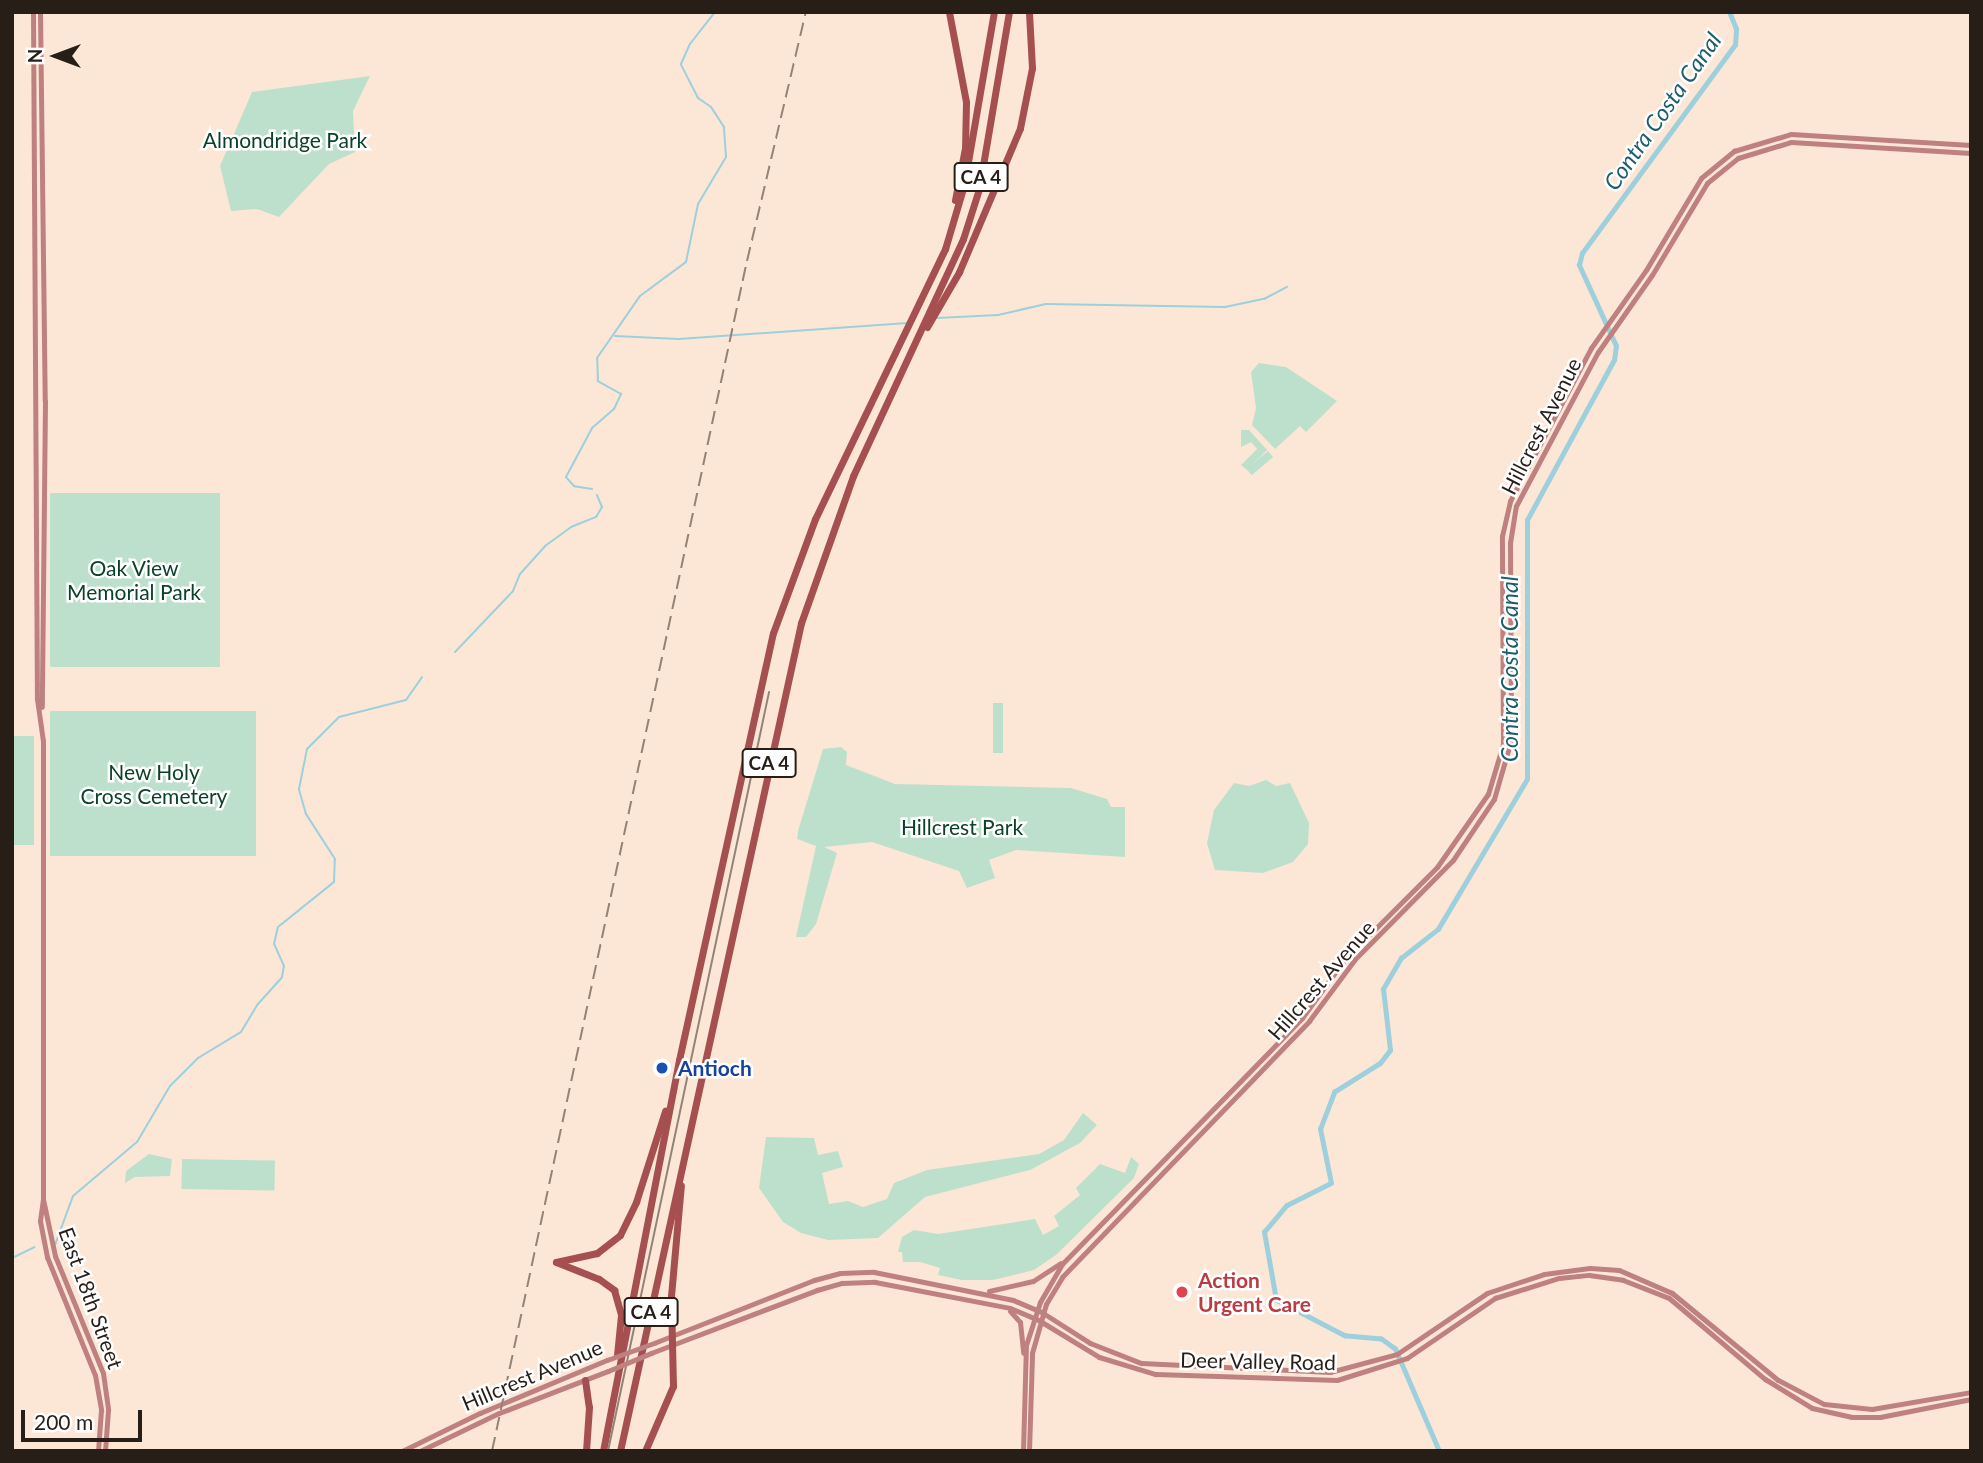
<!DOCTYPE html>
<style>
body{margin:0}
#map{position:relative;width:1983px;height:1463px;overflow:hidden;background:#fce7d6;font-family:Lato,sans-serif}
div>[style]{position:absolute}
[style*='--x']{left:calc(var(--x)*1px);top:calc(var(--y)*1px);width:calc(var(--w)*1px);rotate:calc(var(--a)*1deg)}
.green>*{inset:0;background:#bde0cd;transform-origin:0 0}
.stream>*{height:2px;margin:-1px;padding:0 1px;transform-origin:1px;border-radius:1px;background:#9dd0dc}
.canal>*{height:4.5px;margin:-2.25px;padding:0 2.25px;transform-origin:2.25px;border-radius:2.25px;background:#9dd0dc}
.secondary>*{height:5px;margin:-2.5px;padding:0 2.5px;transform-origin:2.5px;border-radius:2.5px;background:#bf8180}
.highway>*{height:7px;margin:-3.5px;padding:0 3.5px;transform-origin:3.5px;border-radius:3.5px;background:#a64f51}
.tram>*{height:2px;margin:-1px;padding:0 1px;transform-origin:1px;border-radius:1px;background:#938377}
.rail>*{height:2px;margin-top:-1px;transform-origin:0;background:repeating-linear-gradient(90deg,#938377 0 14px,transparent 0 21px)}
.secondary-bridge>*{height:5px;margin:-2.5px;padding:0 2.5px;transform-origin:2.5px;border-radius:2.5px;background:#bf8180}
.dots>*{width:19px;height:19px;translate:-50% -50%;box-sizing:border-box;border:4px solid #fff;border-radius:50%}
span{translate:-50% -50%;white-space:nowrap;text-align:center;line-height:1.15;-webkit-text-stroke:5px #fff;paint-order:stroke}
.shield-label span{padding:2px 5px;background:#fff;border:2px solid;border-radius:5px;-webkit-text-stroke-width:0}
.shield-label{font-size:19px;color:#271e17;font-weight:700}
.park-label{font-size:21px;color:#0b412b}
.street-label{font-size:21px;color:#271e17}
.transit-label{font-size:21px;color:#164399;font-weight:700}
.left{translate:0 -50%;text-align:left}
.health-label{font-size:21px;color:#be3a42;font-weight:700}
.water-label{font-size:23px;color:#1a5d6b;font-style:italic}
.frame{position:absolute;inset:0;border:14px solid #271e17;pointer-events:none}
.north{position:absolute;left:21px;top:21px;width:70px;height:70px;-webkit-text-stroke:5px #fff;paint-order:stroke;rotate:270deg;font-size:19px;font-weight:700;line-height:28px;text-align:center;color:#271e17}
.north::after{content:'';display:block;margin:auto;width:24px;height:32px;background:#271e17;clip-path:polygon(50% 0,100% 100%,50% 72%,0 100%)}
.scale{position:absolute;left:21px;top:1410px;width:121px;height:32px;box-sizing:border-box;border:4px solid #271e17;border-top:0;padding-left:9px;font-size:21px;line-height:24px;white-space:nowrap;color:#271e17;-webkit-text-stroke:5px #fff;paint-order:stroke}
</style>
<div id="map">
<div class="green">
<div style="clip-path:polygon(370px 76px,353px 111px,355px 152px,329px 164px,279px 217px,257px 209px,231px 211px,220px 166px,252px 92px)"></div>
<div style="clip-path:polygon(1259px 363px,1286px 367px,1337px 401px,1306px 432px,1300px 426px,1275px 449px,1252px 425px,1256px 408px,1251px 372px)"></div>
<div style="clip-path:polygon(1241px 430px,1249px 430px,1267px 450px,1247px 470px,1241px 465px,1257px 449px,1251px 442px,1241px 447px)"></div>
<div style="left:1268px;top:451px;width:8px;height:28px;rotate:50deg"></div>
<div style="left:220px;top:493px;width:174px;height:170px;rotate:90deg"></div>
<div style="left:993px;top:703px;width:10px;height:50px"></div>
<div style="left:50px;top:711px;width:206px;height:145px"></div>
<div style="left:12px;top:736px;width:22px;height:109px"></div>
<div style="clip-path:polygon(841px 747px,847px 752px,846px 765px,895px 784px,1071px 788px,1107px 799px,1111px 807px,1125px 807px,1125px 857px,1016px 850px,989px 860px,995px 878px,967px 888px,959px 871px,872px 842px,824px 847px,837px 853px,816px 924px,806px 937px,796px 937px,816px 846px,797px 839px,798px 831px,823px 749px)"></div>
<div style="clip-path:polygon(1266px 780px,1276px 786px,1290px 783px,1309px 823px,1308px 844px,1293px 862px,1263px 873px,1215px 870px,1207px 843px,1214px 810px,1234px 783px,1249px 786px)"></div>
<div style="clip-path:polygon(1083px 1113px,1097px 1125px,1080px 1143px,1030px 1170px,925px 1197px,878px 1238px,828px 1240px,801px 1233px,783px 1222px,759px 1188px,766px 1137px,814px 1138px,818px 1155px,838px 1151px,843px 1167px,822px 1173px,829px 1204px,848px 1201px,863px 1207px,887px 1199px,894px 1183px,927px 1170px,1039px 1154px,1064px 1140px)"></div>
<div style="clip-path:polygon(149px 1154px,172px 1159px,170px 1176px,135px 1177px,125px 1183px,126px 1171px)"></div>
<div style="clip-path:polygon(1131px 1157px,1139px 1164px,1134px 1178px,1056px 1255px,1034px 1270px,993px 1280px,962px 1280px,938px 1275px,940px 1268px,920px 1262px,903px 1262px,902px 1252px,898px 1252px,902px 1237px,914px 1230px,938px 1234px,1035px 1219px,1043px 1235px,1059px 1226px,1054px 1216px,1080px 1195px,1076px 1188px,1100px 1164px,1125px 1173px)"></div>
<div style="left:182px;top:1159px;width:93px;height:30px;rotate:1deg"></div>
</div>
<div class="stream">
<div style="--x:937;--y:318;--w:61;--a:-2.8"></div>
<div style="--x:998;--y:315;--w:49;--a:-12.9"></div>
<div style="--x:1046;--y:304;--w:179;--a:1"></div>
<div style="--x:1225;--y:307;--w:40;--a:-12"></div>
<div style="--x:1264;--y:299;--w:26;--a:-28"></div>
<div style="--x:615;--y:336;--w:64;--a:2.7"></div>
<div style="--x:679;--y:339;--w:229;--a:-4"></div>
<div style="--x:592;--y:489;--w:18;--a:-171"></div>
<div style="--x:574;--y:486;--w:12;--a:-132"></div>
<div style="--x:566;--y:477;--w:55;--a:-62"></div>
<div style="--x:592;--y:428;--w:29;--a:-41"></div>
<div style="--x:614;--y:409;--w:17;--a:-65"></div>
<div style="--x:621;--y:394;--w:26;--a:-151"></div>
<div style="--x:598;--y:381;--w:23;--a:-92"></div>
<div style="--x:597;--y:358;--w:75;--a:-55.3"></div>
<div style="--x:640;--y:296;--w:57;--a:-36.5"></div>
<div style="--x:686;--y:262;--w:59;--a:-78.3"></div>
<div style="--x:698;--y:204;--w:55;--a:-59.2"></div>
<div style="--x:726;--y:157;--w:30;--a:-94"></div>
<div style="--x:724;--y:127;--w:24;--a:-123"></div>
<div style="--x:711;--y:107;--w:16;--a:-145"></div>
<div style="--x:698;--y:98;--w:38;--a:-117"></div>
<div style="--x:681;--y:64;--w:22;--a:-66"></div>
<div style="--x:690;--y:44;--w:41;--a:-52"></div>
<div style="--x:455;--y:652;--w:84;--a:-46.4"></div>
<div style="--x:513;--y:591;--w:18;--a:-68"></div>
<div style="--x:520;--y:574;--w:38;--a:-48"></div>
<div style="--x:545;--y:546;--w:32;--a:-36"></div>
<div style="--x:571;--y:527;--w:27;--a:-22"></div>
<div style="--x:596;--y:517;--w:12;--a:-59"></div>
<div style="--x:602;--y:507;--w:13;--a:-113"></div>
<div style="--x:55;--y:1245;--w:52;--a:-69.8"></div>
<div style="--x:73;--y:1196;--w:84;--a:-40.2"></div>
<div style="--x:137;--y:1142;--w:65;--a:-59.5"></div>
<div style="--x:170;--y:1086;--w:40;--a:-45"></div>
<div style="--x:198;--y:1058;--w:50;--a:-31.2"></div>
<div style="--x:241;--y:1032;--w:33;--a:-59"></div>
<div style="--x:258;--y:1004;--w:36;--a:-48"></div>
<div style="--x:282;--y:977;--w:11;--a:-80"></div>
<div style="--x:284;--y:966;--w:24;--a:-114"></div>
<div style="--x:274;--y:944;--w:17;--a:-77"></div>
<div style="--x:278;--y:927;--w:72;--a:-38.8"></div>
<div style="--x:334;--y:882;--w:23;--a:-88"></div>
<div style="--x:335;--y:859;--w:54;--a:-122.8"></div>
<div style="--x:306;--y:814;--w:26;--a:-106"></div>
<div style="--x:299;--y:789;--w:41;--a:-78.7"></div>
<div style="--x:307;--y:749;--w:45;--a:-45"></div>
<div style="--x:339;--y:717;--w:69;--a:-14.2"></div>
<div style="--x:406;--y:700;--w:28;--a:-55"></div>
<div style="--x:12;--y:1258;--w:25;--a:-26"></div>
</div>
<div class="canal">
<div style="--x:1439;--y:1451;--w:111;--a:-113.3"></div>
<div style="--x:1395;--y:1349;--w:17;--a:-144"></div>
<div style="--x:1381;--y:1339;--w:36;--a:-175"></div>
<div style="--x:1345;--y:1336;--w:78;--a:-152.4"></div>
<div style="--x:1276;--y:1300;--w:69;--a:-100"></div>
<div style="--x:1264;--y:1232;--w:35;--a:-50"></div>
<div style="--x:1287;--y:1205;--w:49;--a:-26.6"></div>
<div style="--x:1331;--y:1183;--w:55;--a:-101.5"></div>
<div style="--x:1320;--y:1129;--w:40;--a:-69"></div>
<div style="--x:1334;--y:1092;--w:54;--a:-32.2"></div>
<div style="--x:1380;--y:1063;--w:16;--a:-52"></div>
<div style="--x:1390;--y:1050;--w:61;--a:-96.5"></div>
<div style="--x:1383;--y:989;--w:36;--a:-60"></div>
<div style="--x:1401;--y:958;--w:47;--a:-38.1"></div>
<div style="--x:1438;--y:929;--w:174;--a:-59.3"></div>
<div style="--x:1527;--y:779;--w:259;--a:-90"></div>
<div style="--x:1527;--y:520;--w:182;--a:-61.5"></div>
<div style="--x:1614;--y:360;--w:14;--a:-82"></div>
<div style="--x:1616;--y:346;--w:89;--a:-114.6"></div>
<div style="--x:1579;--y:265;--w:12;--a:-76"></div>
<div style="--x:1582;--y:253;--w:258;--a:-53.7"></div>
<div style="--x:1735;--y:45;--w:16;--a:-86"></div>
<div style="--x:1736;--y:29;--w:18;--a:-112"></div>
</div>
<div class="secondary">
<div style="--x:33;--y:12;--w:687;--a:89.67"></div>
<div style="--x:37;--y:699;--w:42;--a:81.9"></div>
<div style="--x:43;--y:741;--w:458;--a:90"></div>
<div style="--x:43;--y:1199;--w:58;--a:78.1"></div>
<div style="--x:55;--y:1256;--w:126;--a:67.7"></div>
<div style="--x:103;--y:1373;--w:37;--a:82"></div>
<div style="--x:108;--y:1410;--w:41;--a:94.2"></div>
<div style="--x:40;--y:12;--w:389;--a:89.3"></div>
<div style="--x:45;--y:401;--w:306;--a:90.6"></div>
<div style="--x:43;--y:1199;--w:22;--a:98"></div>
<div style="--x:40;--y:1221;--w:37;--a:79"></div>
<div style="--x:47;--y:1257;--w:127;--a:67.9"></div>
<div style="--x:95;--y:1375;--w:36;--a:80"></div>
<div style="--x:101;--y:1410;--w:41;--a:94.2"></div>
<div style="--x:989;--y:1291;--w:45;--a:-12.8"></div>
<div style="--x:1033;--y:1281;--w:33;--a:-33"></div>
<div style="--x:1010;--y:1311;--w:15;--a:48"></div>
<div style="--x:1020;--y:1322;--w:31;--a:84"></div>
<div style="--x:654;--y:1343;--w:172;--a:-21.5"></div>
<div style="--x:814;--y:1280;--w:27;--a:-15"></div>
<div style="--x:840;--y:1273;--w:34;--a:-2"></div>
<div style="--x:874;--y:1272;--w:142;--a:11.4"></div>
<div style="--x:1013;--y:1300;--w:33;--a:23"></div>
<div style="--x:1043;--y:1313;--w:56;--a:32.6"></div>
<div style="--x:1090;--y:1343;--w:55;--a:21.4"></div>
<div style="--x:1141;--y:1363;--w:189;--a:2.7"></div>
<div style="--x:1330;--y:1372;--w:69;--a:-15"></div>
<div style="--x:1397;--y:1354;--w:109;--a:-34.1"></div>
<div style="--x:1487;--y:1293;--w:60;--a:-18.4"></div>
<div style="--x:1544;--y:1274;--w:46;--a:-7.4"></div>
<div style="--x:1590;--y:1268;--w:29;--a:4"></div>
<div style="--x:1619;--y:1270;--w:58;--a:23.5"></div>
<div style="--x:1672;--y:1293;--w:137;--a:39.4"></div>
<div style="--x:1778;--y:1380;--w:52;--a:27.6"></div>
<div style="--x:1824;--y:1404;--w:48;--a:5.9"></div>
<div style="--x:1872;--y:1409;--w:100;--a:-9.7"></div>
<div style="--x:651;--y:1353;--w:178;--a:-20.8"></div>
<div style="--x:817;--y:1290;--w:26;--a:-16"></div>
<div style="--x:842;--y:1283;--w:33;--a:-2"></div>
<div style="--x:875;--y:1282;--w:137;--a:10.9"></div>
<div style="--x:1010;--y:1308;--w:33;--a:23"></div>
<div style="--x:1040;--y:1321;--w:69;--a:31.4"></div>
<div style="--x:1099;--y:1357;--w:59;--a:16.9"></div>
<div style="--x:1155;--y:1374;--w:182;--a:1.9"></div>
<div style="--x:1337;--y:1380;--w:73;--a:-17.4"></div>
<div style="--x:1407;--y:1358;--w:107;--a:-34.3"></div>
<div style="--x:1495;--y:1298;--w:67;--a:-17.4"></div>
<div style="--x:1559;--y:1278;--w:30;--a:-6"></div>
<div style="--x:1589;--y:1275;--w:34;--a:8"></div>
<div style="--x:1623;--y:1280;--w:49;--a:21.4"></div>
<div style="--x:1669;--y:1298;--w:126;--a:40.2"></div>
<div style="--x:1765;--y:1379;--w:55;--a:31.7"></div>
<div style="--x:1812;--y:1408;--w:41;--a:12.7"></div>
<div style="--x:1852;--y:1417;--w:28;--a:0"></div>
<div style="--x:1880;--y:1417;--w:93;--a:-11.2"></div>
<div style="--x:402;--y:1451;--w:87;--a:-26"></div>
<div style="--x:480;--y:1413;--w:138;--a:-22.7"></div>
<div style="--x:420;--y:1451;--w:88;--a:-25.7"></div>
<div style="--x:499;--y:1413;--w:117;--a:-21.1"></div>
<div style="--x:1023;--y:1451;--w:106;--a:-88.4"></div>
<div style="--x:1026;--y:1345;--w:45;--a:-72"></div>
<div style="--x:1040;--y:1302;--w:44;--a:-59.9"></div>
<div style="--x:1062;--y:1264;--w:344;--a:-45.7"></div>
<div style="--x:1302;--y:1018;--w:72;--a:-54.1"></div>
<div style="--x:1344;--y:960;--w:132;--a:-45"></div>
<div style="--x:1437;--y:867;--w:89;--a:-55.1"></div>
<div style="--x:1488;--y:794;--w:52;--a:-73.3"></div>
<div style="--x:1503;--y:744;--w:208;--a:-90.3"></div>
<div style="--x:1502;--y:536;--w:36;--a:-77"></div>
<div style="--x:1510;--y:501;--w:173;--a:-62.1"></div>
<div style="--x:1591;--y:348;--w:95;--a:-54.8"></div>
<div style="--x:1646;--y:270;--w:107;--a:-59.1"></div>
<div style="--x:1701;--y:178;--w:43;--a:-39.3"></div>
<div style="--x:1734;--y:151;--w:59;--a:-16.6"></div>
<div style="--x:1791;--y:134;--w:180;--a:3.5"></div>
<div style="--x:1029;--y:1451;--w:98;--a:-88.2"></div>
<div style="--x:1032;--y:1353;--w:51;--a:-74.1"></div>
<div style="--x:1046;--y:1304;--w:31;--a:-59"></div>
<div style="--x:1062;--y:1277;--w:356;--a:-46"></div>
<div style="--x:1309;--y:1021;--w:77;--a:-53.4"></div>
<div style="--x:1355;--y:959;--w:139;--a:-45.3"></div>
<div style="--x:1453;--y:860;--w:73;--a:-56.1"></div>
<div style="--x:1494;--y:799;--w:61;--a:-73.9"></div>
<div style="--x:1511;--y:740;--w:197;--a:-90.3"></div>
<div style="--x:1510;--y:543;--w:37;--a:-81"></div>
<div style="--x:1516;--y:506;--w:174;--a:-62"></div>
<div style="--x:1598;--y:352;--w:94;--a:-55"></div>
<div style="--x:1652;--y:275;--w:107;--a:-59.1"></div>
<div style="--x:1707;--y:183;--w:40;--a:-39"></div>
<div style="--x:1738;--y:158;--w:55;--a:-16.8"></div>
<div style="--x:1791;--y:142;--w:180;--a:3.5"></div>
</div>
<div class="highway">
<div style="--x:949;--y:12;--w:92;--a:79.3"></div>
<div style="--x:966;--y:102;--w:46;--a:91.2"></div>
<div style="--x:965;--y:148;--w:53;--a:100.9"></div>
<div style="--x:927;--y:327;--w:64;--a:-59.8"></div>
<div style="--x:959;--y:272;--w:156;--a:-67"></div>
<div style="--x:1020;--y:128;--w:61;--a:-78.7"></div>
<div style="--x:1032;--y:68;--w:56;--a:-93.1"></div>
<div style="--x:556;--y:1262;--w:42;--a:-12.4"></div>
<div style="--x:597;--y:1253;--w:29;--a:-38"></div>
<div style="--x:620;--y:1235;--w:37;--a:-64"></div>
<div style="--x:636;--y:1202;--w:96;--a:-72.3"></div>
<div style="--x:556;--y:1262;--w:46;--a:21.6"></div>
<div style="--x:599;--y:1279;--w:19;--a:36"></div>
<div style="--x:614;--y:1290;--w:26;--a:74"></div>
<div style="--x:621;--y:1315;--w:40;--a:95.7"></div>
<div style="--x:585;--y:1380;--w:27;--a:82"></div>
<div style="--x:589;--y:1407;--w:44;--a:93.9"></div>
<div style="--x:603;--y:1451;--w:398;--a:-79"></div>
<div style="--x:679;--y:1060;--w:437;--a:-77.6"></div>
<div style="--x:773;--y:633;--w:121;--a:-69.8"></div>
<div style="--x:815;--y:519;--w:300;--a:-64.3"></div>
<div style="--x:945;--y:249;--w:67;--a:-73.5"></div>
<div style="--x:964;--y:185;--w:176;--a:-80.2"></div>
<div style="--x:620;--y:1451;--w:848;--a:-77.67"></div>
<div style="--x:801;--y:623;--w:156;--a:-70.5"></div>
<div style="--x:853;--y:476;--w:261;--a:-65.1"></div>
<div style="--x:963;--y:239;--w:52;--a:-72.3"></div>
<div style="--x:979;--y:189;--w:180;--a:-80.4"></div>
<div style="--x:645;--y:1451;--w:71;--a:-66.7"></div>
<div style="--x:673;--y:1386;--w:90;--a:-91.3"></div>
<div style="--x:671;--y:1296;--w:111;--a:-84.9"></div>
</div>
<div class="tram">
<div style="--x:608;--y:1451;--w:776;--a:-78.02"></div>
</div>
<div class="rail">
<div style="--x:492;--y:1451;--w:1217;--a:-77.91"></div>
<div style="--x:747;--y:261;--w:256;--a:-76.7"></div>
</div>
<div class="secondary-bridge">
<div style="--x:607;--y:1360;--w:50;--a:-19.9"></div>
<div style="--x:608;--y:1371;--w:47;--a:-22.7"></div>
</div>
<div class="dots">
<div style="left:662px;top:1068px;background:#1a4fb4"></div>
<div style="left:1182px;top:1292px;background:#e0444e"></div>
</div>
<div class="shield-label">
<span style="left:981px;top:177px">CA 4</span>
<span style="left:769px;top:763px">CA 4</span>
<span style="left:651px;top:1312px">CA 4</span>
</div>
<div class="park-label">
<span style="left:285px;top:140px">Almondridge Park</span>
<span style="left:134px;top:580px">Oak View<br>Memorial Park</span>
<span style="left:154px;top:784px">New Holy<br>Cross Cemetery</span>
<span style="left:962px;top:827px">Hillcrest Park</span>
</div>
<div class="street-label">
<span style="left:1541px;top:426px;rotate:-63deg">Hillcrest Avenue</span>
<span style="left:1321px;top:980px;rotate:-49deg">Hillcrest Avenue</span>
<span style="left:91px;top:1298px;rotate:70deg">East 18th Street</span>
<span style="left:1258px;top:1361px;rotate:1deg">Deer Valley Road</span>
<span style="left:532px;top:1375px;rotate:-23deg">Hillcrest Avenue</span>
</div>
<div class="transit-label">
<span class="left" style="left:678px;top:1068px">Antioch</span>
</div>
<div class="health-label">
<span class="left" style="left:1198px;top:1292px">Action<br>Urgent Care</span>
</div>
<div class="water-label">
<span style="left:1662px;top:111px;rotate:-55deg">Contra Costa Canal</span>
<span style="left:1509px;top:669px;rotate:-90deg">Contra Costa Canal</span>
</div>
<div class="frame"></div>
<div class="north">N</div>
<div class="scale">200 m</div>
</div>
